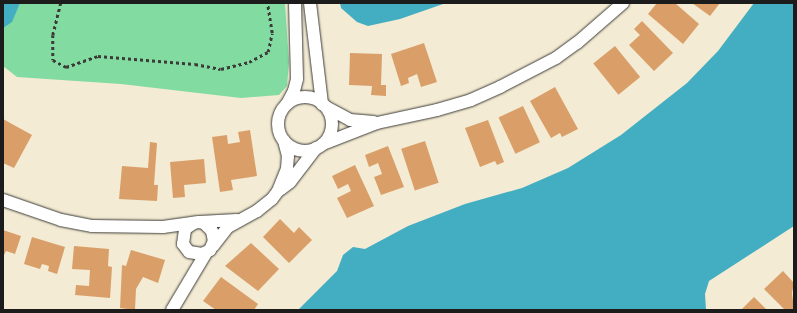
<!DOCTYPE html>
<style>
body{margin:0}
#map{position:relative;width:797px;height:313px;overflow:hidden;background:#f3ebd3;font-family:"Libre Caslon Text",serif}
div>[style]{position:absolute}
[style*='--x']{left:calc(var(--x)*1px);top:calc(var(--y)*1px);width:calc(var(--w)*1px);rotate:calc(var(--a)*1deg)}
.green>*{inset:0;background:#82dba1}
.water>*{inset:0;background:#43aec2}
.building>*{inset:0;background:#da9f68;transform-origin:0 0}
.path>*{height:2.5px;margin-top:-1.25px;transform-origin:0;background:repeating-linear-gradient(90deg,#3c3b37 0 3px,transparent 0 6px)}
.roads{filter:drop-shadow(0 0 1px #3c3b37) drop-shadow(0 0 1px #3c3b37)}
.street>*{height:12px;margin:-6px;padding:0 6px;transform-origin:6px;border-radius:6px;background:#fff}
.street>.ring{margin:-6px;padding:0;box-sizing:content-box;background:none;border:12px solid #fff;border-radius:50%}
span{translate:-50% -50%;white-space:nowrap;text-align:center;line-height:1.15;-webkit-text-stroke:3px #fbf7ec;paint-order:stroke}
.frame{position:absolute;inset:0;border:4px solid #1c1c1c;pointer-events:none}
</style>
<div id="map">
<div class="green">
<div style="clip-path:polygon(3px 3px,285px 3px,289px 62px,287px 86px,279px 95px,241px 98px,121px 84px,17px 77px,3px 66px)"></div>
</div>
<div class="water">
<div style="clip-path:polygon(3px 3px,20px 3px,12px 22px,3px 28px)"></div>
<div style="clip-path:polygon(340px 3px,446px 3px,400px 19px,368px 26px,357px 22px,341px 8px)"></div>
<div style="clip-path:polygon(754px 3px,794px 3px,794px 226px,709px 281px,705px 294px,706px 310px,298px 310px,337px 271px,343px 255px,353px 247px,365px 249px,408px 226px,465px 204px,522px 188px,568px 168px,621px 135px,687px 83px,718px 51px)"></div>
</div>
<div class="building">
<div style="clip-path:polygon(657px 3px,675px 3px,699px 24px,683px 44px,648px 14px)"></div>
<div style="clip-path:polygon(692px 3px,720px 3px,710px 16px)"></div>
<div style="clip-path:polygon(642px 21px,673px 53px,654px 71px,629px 45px,640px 35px,634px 29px)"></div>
<div style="clip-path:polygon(424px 43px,437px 82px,421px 87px,417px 74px,408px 78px,409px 83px,401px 86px,391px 54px)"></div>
<div style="left:615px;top:46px;width:40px;height:28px;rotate:51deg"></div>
<div style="clip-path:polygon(350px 53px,382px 54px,381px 85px,386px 85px,386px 96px,371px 95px,372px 86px,349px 85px)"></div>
<div style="clip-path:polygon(555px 87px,578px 129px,562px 137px,560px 133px,551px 138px,530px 101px)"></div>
<div style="left:523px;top:106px;width:40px;height:27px;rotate:65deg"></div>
<div style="clip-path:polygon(3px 119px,32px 135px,14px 168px,3px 163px)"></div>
<div style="clip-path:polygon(488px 120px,504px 162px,497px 165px,495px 161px,480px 167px,465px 128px)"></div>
<div style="clip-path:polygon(250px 130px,257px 176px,231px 180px,233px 190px,220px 192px,212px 137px,227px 135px,228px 144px,240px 142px,238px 132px)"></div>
<div style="left:425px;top:141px;width:44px;height:25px;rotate:72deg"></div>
<div style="clip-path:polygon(150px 142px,157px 143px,154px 185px,158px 185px,157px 201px,119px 199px,122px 166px,148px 168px)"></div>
<div style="clip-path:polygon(388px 146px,404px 187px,381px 195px,374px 177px,382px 174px,378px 163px,369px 167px,365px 155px)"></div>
<div style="clip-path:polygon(204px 159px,206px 183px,184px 185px,185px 197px,173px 198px,170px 162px)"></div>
<div style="clip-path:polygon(355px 165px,374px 206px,347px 218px,337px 198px,351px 191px,348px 184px,338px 189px,332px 176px)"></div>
<div style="clip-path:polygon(280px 219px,294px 233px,299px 227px,312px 240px,289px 263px,263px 237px)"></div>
<div style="clip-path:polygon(3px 230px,21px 236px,15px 254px,6px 251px,3px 257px)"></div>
<div style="clip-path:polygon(32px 237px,65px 247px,57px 274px,48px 271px,49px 266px,42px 264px,40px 269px,24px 264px)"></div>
<div style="clip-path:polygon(251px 243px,279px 269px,258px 291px,225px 266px)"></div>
<div style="clip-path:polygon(74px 246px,109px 249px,108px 266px,112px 267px,110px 298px,75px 295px,76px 285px,89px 286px,90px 270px,72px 269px)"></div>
<div style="clip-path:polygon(131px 250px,165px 260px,158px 283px,143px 277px,136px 289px,135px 310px,120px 308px,122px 265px,126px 266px)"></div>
<div style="clip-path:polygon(783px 271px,794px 283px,792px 293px,794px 310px,785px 310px,764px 289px)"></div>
<div style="clip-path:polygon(221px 277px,258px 304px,254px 310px,216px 310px,203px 301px)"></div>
<div style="clip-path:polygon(754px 297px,767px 310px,741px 310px)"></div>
</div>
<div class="path">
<div style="--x:61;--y:3;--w:33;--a:104"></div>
<div style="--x:53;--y:35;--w:25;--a:90"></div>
<div style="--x:53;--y:60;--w:15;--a:28"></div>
<div style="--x:66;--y:67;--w:34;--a:-19"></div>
<div style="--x:98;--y:56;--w:97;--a:4.7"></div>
<div style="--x:195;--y:64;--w:26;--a:11"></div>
<div style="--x:221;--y:69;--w:29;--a:-14"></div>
<div style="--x:249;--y:62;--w:21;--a:-28"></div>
<div style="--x:268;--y:52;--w:19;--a:-78"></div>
<div style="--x:272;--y:33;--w:30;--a:-99"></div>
</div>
<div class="roads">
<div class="street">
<div style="--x:310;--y:3;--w:102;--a:83.2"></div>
<div class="ring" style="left:278px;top:97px;width:42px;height:42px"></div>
<div style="--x:287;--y:104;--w:15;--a:-62"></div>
<div style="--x:294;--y:91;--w:12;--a:-76"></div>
<div style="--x:297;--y:79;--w:76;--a:-91.5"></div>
<div style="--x:326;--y:107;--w:27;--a:28"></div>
<div style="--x:350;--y:120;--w:24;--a:5"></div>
<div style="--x:323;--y:144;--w:58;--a:-21.3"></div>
<div style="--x:377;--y:123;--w:61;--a:-12.2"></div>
<div style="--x:437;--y:110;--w:35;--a:-16"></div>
<div style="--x:471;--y:100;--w:32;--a:-24"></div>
<div style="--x:500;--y:87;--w:63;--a:-27.4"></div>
<div style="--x:556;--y:58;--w:26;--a:-36"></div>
<div style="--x:577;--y:43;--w:61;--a:-41"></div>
<div style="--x:281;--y:189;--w:11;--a:-38"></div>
<div style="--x:290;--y:182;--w:43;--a:-52.6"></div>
<div style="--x:3;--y:200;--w:61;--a:19"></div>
<div style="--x:61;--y:220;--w:32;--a:11"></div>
<div style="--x:92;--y:226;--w:71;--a:0.8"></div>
<div style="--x:163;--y:227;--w:36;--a:-8"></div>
<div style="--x:199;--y:222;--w:5;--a:11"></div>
<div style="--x:204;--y:223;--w:11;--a:45"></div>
<div style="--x:212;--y:231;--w:10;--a:79"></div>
<div style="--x:214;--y:241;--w:10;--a:114"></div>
<div style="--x:210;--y:250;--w:9;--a:153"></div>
<div style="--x:202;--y:254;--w:13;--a:-171"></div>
<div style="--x:189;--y:252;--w:10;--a:-127"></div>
<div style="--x:183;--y:244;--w:15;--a:-82"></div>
<div style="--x:185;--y:229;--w:11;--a:-34"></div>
<div style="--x:200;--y:222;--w:37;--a:-3"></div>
<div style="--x:213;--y:246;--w:24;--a:-52"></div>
<div style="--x:228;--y:227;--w:33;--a:-29"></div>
<div style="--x:257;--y:211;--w:19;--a:-39"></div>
<div style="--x:272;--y:199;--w:10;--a:-53"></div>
<div style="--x:278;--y:191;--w:24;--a:-68"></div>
<div style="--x:287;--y:169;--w:13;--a:-86"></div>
<div style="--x:288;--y:156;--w:16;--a:-105"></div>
<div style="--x:172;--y:310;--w:66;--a:-59.2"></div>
</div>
</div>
<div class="frame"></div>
</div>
